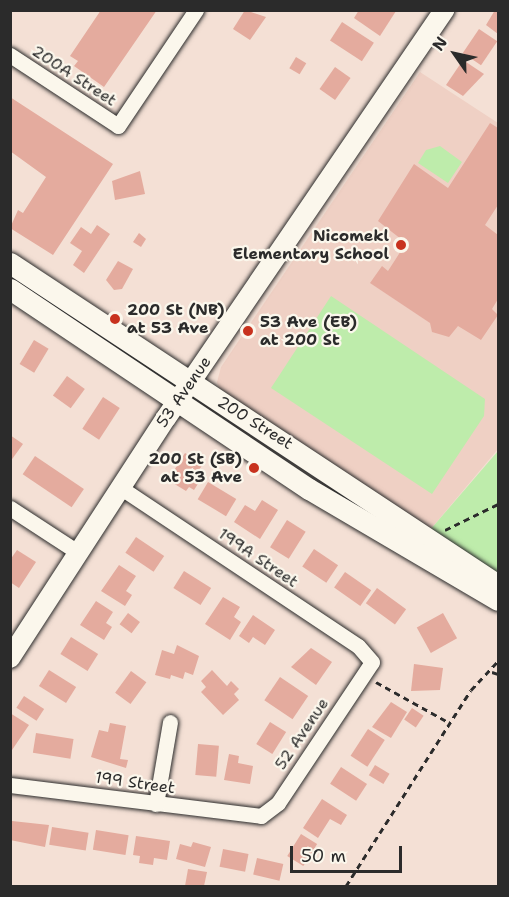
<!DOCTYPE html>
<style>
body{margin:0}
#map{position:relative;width:509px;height:897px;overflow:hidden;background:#f4e0d5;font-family:"Shantell Sans",sans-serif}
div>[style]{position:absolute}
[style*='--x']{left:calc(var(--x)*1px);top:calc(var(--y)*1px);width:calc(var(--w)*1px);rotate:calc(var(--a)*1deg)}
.built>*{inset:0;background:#efd0c4}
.green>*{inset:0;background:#beecab}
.building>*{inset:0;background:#e4ab9e;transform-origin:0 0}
.path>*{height:3px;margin-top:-1.5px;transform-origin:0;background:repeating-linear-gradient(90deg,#2b2b2b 0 6px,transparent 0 10.5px)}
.roads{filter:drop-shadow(0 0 2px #2b2b2b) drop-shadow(0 0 2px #2b2b2b)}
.minor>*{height:15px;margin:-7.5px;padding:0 7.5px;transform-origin:7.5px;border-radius:7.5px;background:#fbf7ec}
.tertiary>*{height:20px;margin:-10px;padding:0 10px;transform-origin:10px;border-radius:10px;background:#fbf7ec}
.secondary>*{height:21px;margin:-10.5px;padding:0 10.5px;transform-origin:10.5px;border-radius:10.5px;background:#fbf7ec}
.dots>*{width:16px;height:16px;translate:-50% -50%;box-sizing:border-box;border:3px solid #fbf7ec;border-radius:50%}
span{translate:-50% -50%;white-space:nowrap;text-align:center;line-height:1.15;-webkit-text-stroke:4.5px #fbf7ec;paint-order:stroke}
.street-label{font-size:16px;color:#2b2b2b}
.poi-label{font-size:16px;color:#2b2b2b;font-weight:700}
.right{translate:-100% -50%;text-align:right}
.left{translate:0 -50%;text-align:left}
.frame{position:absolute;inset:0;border:12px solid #2b2b2b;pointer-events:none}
.north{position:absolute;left:425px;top:24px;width:60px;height:60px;-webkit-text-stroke:4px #fbf7ec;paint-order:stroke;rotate:304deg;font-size:16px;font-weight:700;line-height:24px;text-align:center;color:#2b2b2b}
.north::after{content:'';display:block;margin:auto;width:21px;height:27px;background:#2b2b2b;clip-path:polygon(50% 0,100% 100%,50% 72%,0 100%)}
.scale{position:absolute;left:290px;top:846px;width:112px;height:27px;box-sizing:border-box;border:3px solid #2b2b2b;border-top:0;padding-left:8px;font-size:18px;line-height:21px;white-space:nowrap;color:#2b2b2b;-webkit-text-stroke:4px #fbf7ec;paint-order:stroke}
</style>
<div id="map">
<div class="built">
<div style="clip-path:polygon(420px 72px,498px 123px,498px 449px,430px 530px,220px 391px,217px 382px,221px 367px)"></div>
</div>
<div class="green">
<div style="clip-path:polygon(440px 146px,462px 162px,448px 183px,418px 163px,426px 150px)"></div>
<div style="clip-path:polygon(331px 296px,485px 399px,484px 416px,432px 494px,271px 388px)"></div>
<div style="clip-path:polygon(498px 451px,498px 575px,430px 530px)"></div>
</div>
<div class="building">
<div style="clip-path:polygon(101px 10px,157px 10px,104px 87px,74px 66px,78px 61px,70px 56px)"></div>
<div style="clip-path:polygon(245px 10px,266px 17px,250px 40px,233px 29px)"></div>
<div style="clip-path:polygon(359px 10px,395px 10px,396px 11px,380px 36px,354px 18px)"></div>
<div style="clip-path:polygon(495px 10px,498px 10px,498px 34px,486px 25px)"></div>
<div style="left:342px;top:22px;width:38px;height:22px;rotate:33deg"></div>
<div style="left:479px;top:29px;width:22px;height:29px;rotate:34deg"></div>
<div style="left:296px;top:57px;width:12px;height:13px;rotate:31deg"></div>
<div style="clip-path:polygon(463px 60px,484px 74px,463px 96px,446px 85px)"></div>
<div style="left:335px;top:67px;width:19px;height:27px;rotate:35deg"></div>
<div style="clip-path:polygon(10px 97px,113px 164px,53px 255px,10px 228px,18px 210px,23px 213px,46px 177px,10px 151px)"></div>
<div style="clip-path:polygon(490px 123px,498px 128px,498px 205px,485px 225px,498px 235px,498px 299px,492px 309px,498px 315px,481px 340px,458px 326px,449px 337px,432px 332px,430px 323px,370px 283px,382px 266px,388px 271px,406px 243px,378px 221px,414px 164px,448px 188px)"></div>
<div style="clip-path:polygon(140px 171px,145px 194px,115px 200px,112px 181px)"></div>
<div style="clip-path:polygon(97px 225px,110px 234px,84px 273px,73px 265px,82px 251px,70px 243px,81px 227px,91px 234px)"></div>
<div style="clip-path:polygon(139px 233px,146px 239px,141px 247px,133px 242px)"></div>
<div style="clip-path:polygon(118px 261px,133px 269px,122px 289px,114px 290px,106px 280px)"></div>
<div style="left:34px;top:340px;width:17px;height:28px;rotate:31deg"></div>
<div style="left:67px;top:376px;width:22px;height:24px;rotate:36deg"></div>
<div style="left:103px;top:397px;width:20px;height:38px;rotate:33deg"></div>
<div style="clip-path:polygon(10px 435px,23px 444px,10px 462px)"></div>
<div style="clip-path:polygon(185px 453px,203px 464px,197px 473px,203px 476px,194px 490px,189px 487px,186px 491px,168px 480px)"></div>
<div style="left:35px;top:456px;width:59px;height:22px;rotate:34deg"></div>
<div style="left:208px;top:482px;width:33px;height:20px;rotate:31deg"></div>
<div style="clip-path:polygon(262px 500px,278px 510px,260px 539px,234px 522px,245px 505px,255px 511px)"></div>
<div style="left:287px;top:520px;width:22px;height:32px;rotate:32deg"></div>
<div style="left:136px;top:537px;width:34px;height:19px;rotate:34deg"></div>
<div style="left:314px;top:549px;width:29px;height:21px;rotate:34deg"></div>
<div style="clip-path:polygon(17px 550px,36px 562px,19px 588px,10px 582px,10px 560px)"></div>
<div style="clip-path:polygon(119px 565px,136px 576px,126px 591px,132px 595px,125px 606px,101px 591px)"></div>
<div style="left:184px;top:571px;width:32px;height:20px;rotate:32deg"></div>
<div style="left:345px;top:572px;width:32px;height:19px;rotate:35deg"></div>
<div style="left:377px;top:588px;width:36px;height:19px;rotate:36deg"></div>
<div style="clip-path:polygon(223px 597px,240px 607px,234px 617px,241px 622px,230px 640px,205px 624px)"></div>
<div style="clip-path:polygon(96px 601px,113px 612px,106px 623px,112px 627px,104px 640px,80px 625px)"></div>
<div style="left:128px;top:613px;width:15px;height:14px;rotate:37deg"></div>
<div style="left:443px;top:613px;width:29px;height:30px;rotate:61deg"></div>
<div style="clip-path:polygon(253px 615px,275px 630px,265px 645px,253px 637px,249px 643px,239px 636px)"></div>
<div style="left:71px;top:637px;width:32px;height:20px;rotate:32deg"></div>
<div style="clip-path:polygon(177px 645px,199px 656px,193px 675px,185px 672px,183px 679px,171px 675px,170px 679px,155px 675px,162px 650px,174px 654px)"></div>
<div style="clip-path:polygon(311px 648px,332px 662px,316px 685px,291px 667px)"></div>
<div style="clip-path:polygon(414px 664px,443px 668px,440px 690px,411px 691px)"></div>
<div style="left:49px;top:670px;width:32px;height:19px;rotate:32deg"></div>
<div style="clip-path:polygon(212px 670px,227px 686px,231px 681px,239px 689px,234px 694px,239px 700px,223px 715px,201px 692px,206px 687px,201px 681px)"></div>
<div style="left:131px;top:671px;width:19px;height:27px;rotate:36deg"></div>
<div style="left:280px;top:677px;width:34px;height:28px;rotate:34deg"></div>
<div style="left:24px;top:696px;width:24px;height:14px;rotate:33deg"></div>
<div style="clip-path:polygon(391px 702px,407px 712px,391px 738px,372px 727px)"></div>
<div style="left:412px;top:708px;width:14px;height:14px;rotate:34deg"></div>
<div style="clip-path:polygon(10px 713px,29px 725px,10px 753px)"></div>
<div style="left:270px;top:722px;width:19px;height:26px;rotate:32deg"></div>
<div style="clip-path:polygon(110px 723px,126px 726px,120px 759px,128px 760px,126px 768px,91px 757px,99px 730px,108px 732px)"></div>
<div style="left:368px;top:729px;width:20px;height:32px;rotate:33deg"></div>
<div style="left:36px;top:733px;width:38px;height:20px;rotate:9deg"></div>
<div style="left:198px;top:744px;width:21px;height:31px;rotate:5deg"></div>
<div style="clip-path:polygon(229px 754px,239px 756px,238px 763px,253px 766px,250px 784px,224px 780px)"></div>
<div style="left:375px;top:765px;width:17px;height:12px;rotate:31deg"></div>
<div style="left:341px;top:767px;width:31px;height:20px;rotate:33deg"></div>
<div style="clip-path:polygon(322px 799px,347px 815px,341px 825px,330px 819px,318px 838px,303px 828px)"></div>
<div style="clip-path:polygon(12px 821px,49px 825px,45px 847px,10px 840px)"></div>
<div style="left:52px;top:827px;width:37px;height:18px;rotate:9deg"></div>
<div style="left:96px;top:830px;width:33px;height:20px;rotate:9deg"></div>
<div style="left:301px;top:834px;width:19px;height:26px;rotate:32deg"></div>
<div style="clip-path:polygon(136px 836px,170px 841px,167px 860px,154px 858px,153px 865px,139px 863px,140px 856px,133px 855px)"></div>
<div style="clip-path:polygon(193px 842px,211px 847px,205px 867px,176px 859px,180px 844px,191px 847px)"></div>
<div style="left:223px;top:849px;width:26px;height:18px;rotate:11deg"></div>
<div style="left:257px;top:858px;width:27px;height:17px;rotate:13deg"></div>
<div style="clip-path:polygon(188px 869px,207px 872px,204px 886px,185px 886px)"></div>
</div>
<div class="path">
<div style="--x:445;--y:530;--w:59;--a:-26.1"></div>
<div style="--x:492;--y:672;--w:6;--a:18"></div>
<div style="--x:376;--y:682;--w:85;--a:29"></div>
<div style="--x:346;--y:886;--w:232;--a:-57.5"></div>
<div style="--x:471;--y:690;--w:40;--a:-47"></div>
</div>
<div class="roads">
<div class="minor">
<div style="--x:10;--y:55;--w:129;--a:33.3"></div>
<div style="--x:118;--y:126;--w:140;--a:-56.1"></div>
<div style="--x:10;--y:508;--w:82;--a:33.1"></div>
<div style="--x:10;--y:785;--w:253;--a:7"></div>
<div style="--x:261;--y:816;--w:21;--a:-37"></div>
<div style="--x:278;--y:803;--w:169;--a:-56.3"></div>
<div style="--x:372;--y:662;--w:21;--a:-131"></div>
<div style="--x:358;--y:646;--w:285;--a:-146.3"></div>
<div style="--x:156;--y:804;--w:83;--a:-80.3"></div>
</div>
<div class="tertiary">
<div style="--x:10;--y:658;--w:286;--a:-57"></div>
<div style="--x:166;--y:418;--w:494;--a:-55.7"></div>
</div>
<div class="secondary">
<div style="--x:10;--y:263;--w:585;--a:33.42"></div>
<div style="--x:10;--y:289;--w:360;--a:33.8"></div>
<div style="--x:309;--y:489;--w:219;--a:30.4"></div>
</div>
</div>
<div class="dots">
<div style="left:401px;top:245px;background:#c8321e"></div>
<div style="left:115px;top:319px;background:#c8321e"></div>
<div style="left:248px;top:331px;background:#c8321e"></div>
<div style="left:254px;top:468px;background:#c8321e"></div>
</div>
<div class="street-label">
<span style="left:74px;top:76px;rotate:33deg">200A Street</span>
<span style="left:184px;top:392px;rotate:-55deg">53 Avenue</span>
<span style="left:255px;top:423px;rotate:32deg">200 Street</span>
<span style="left:258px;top:558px;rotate:34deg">199A Street</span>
<span style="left:302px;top:734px;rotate:-56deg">52 Avenue</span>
<span style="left:135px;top:783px;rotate:8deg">199 Street</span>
</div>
<div class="poi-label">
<span class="right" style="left:389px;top:245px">Nicomekl<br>Elementary School</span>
<span class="left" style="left:127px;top:319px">200 St (NB)<br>at 53 Ave</span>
<span class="left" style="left:260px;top:331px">53 Ave (EB)<br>at 200 St</span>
<span class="right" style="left:242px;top:468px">200 St (SB)<br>at 53 Ave</span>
</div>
<div class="frame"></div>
<div class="north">N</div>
<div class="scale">50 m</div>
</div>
